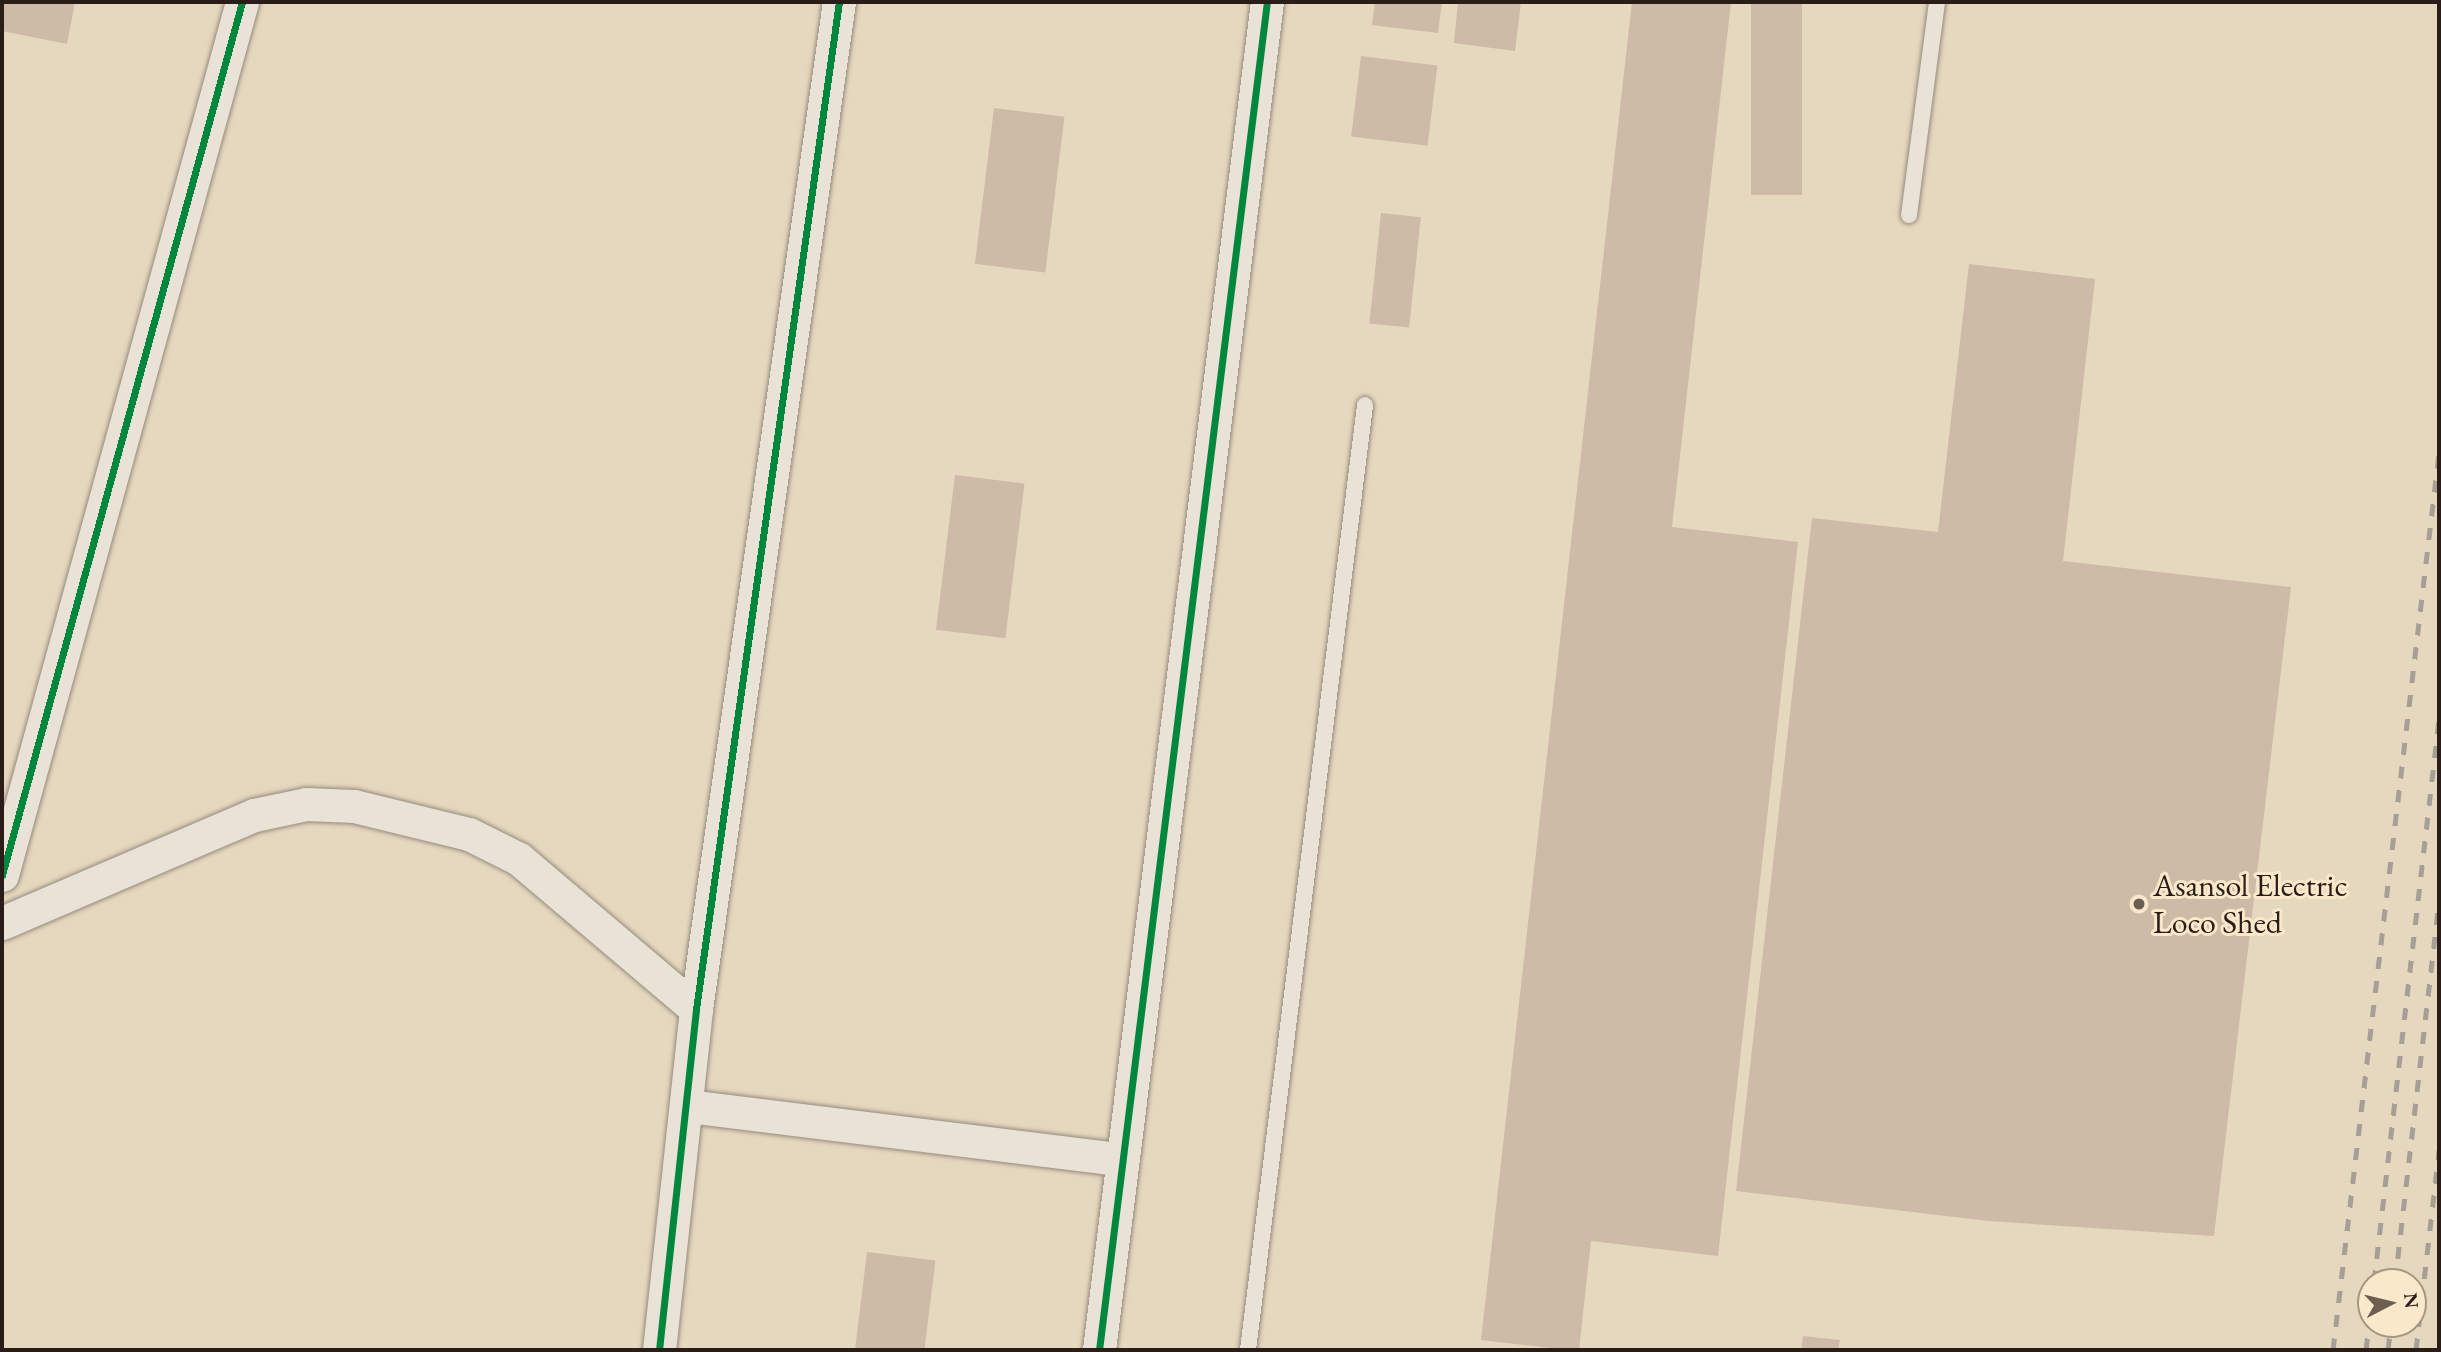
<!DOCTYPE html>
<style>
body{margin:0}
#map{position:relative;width:2441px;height:1352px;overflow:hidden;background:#e6d8be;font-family:"EB Garamond",serif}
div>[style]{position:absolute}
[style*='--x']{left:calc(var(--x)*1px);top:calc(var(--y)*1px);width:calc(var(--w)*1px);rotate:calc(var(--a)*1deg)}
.building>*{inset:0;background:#cdbaa7;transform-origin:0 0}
.roads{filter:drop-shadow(0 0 2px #958b7d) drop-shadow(0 0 2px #958b7d)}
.lane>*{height:16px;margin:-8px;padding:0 8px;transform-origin:8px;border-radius:8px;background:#e9e2d6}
.street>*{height:33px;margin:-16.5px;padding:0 16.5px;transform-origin:16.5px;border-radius:16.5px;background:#e9e2d6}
.rail>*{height:5px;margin-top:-2.5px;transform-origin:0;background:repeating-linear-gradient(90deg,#a69f95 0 12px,transparent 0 24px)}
.cycleway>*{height:7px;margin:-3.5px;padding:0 3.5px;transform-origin:3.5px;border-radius:3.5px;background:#00873e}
.dots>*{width:19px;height:19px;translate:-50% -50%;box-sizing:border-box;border:4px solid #fae8ca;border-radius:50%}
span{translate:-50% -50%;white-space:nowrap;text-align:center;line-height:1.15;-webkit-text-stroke:6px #fae8ca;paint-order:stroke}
.poi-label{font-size:32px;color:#2a1c16}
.left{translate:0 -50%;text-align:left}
.frame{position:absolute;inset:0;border:4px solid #2a1c16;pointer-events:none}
.north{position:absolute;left:2357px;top:1268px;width:70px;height:70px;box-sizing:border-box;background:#fae8ca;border:2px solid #a79682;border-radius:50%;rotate:83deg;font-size:19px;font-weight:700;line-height:28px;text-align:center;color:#2a1c16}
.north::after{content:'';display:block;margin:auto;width:24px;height:32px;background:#6c5e51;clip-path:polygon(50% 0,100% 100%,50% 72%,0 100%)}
</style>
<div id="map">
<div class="building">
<div style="clip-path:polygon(3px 2px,75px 2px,67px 44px,2px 31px)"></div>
<div style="clip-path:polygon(1375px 2px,1442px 2px,1438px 33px,1372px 25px)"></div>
<div style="clip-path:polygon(1458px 2px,1521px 2px,1515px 51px,1454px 43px)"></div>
<div style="clip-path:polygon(1632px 2px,1731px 2px,1672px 527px,1798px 542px,1718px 1256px,1591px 1241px,1579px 1350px,1567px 1350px,1481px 1340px)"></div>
<div style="left:1751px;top:2px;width:51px;height:193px"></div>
<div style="left:1361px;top:56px;width:77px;height:81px;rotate:7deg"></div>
<div style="left:994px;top:108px;width:71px;height:157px;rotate:7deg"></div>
<div style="left:1381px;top:213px;width:40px;height:111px;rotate:6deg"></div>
<div style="clip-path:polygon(1969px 264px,2095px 279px,2063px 561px,2291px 587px,2214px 1236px,1988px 1221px,1736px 1191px,1812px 518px,1938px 532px)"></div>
<div style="left:955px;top:475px;width:70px;height:156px;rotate:7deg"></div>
<div style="left:867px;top:1252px;width:69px;height:99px;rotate:7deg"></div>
<div style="clip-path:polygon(1803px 1336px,1840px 1340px,1838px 1350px,1801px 1350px)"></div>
</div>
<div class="roads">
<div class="lane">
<div style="--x:1909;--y:215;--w:215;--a:-82.5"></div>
<div style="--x:1248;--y:1350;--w:952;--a:-82.94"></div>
</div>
<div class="street">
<div style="--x:2;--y:875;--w:905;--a:-74.63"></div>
<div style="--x:2;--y:923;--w:274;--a:-23.2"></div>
<div style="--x:254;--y:815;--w:53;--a:-11.9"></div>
<div style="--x:306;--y:804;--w:48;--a:2.4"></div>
<div style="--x:354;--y:806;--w:118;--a:13.7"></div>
<div style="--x:469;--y:834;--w:56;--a:26.6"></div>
<div style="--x:519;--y:859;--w:232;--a:40.3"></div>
<div style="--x:687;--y:1106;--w:437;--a:7"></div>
<div style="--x:659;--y:1350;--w:343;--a:-83.8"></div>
<div style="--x:696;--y:1009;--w:1017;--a:-81.92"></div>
<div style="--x:1099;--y:1350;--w:1358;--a:-82.9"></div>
</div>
</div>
<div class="rail">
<div style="--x:2374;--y:1282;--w:567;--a:-83.41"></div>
<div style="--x:2395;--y:1282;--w:381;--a:-83.4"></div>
<div style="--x:2333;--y:1350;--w:903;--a:-83.26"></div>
<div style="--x:2366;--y:1350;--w:42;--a:-83.2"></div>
<div style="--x:2388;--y:1350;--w:26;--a:-83"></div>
<div style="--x:2416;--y:1350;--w:201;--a:-83.4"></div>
</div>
<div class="cycleway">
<div style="--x:2;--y:875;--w:905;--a:-74.63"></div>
<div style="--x:659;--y:1350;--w:343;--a:-83.8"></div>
<div style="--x:696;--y:1009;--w:1017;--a:-81.92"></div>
<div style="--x:1099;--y:1350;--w:1358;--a:-82.9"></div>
</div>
<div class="dots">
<div style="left:2139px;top:904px;background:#6c5e51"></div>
</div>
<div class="poi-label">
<span class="left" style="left:2153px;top:904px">Asansol Electric<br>Loco Shed</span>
</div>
<div class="frame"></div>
<div class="north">N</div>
</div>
